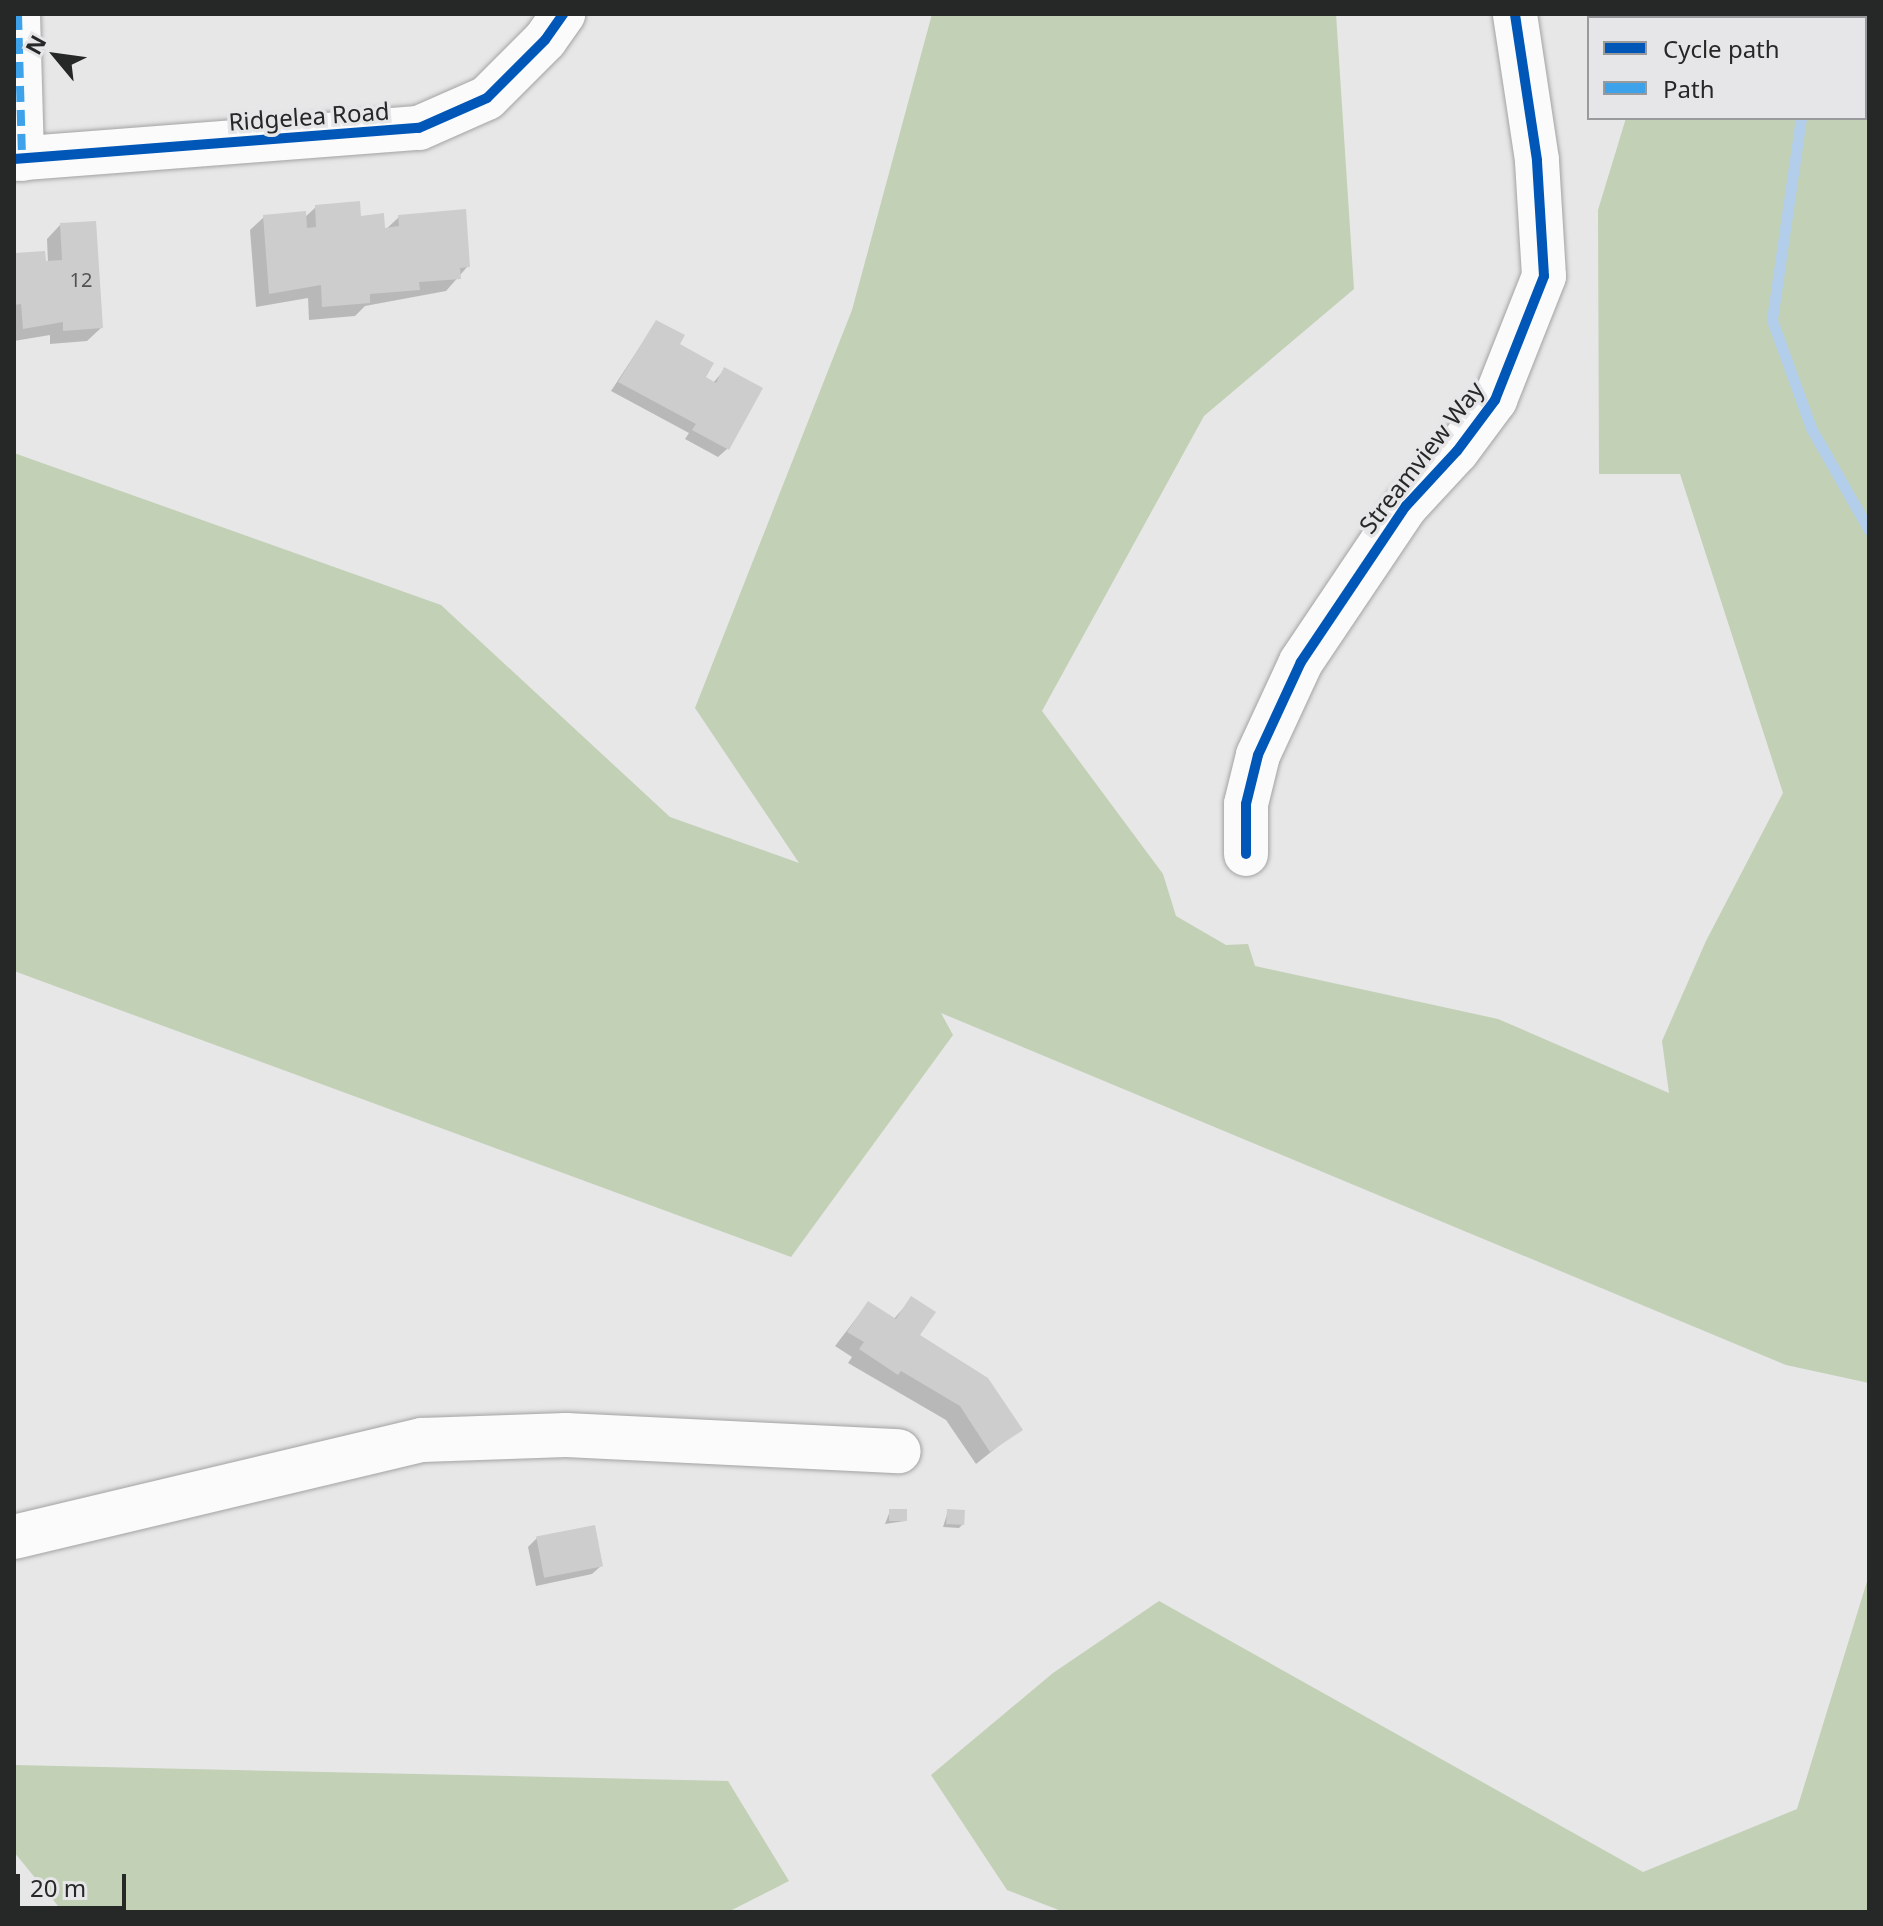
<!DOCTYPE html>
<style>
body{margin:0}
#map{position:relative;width:1883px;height:1926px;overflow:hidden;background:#e7e7e7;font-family:"Noto Sans",sans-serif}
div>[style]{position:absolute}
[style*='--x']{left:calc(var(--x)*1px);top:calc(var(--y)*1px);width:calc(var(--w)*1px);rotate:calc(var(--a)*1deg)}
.green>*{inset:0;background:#c2d0b6}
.shadow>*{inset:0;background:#0003}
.stream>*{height:11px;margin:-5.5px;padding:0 5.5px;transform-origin:5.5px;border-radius:5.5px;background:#b2ceeb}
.building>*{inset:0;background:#cdcdcd;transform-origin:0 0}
.roads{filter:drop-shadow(0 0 2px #a3a3a3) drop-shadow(0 0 2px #a3a3a3)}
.minor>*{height:44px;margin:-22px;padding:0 22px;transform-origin:22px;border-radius:22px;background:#fbfbfb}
.quiet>*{height:8px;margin-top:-4px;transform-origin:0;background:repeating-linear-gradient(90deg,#3ea2eb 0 16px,transparent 0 24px)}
.cycleway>*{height:10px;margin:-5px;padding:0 5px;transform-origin:5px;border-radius:5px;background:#0057b8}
span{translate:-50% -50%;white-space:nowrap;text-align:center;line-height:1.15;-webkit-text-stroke:7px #e6e6e8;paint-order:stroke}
.number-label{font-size:20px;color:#525252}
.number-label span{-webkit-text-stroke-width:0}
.street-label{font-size:24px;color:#262727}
.frame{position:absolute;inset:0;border:16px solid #262727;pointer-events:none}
.legend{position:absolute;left:1587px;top:16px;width:280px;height:104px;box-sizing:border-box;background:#e6e6e8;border:2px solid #999a9b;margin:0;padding:10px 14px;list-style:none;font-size:24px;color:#262727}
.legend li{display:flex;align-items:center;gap:16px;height:40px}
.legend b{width:40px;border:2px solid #999a9b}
.north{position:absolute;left:16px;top:16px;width:80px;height:80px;-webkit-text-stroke:6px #e6e6e8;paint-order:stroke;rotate:299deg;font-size:22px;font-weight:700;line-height:32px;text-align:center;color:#262727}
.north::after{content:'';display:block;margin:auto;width:28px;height:36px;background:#262727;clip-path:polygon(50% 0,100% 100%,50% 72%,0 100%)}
.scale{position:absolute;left:16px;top:1874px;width:110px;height:36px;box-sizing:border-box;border:4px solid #262727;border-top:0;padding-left:10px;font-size:24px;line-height:28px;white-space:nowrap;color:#262727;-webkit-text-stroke:6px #e6e6e8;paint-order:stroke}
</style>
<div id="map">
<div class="green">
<div style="clip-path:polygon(932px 14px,1336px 14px,1354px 289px,1204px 416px,1042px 711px,1163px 874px,1176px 916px,1226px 945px,1248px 944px,1255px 966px,1498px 1019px,1669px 1093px,1662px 1041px,1706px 941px,1783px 793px,1680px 474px,1599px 474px,1598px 210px,1626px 118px,1865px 118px,1865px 18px,1655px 18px,1657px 14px,1869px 14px,1869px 1383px,1786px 1365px,941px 1013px,953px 1035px,791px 1257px,14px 971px,14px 453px,441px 605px,670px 817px,799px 863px,695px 708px,852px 310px)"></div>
<div style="clip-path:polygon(1869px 1575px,1869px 1912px,1064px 1912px,1007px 1890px,931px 1775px,1053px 1673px,1159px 1601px,1643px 1872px,1797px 1809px)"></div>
<div style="clip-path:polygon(14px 1765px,728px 1781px,789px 1881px,728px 1912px,63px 1912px,14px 1852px)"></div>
</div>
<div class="shadow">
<div style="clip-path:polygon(316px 207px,359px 218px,383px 232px,399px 217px,468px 266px,446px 291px,365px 306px,355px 316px,309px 320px,308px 298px,256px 307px,250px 230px,264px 217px,304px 218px)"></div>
<div style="clip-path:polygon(60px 225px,101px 328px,87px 341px,50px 344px,50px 335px,14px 341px,14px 256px,48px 263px,47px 239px)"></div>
<div style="clip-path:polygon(656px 322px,704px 378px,713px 383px,725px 369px,727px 449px,718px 457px,685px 439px,689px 433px,611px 391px)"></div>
<div style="clip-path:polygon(912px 1298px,917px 1336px,1020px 1429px,976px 1464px,946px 1420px,848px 1363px,852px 1357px,835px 1346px,868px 1303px,893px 1320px)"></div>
<div style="clip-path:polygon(890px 1511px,905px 1521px,885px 1524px)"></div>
<div style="clip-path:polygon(948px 1511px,963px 1524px,959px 1528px,943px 1527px)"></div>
<div style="clip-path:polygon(537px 1538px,601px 1566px,592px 1574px,536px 1586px,528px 1547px)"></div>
</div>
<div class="stream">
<div style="--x:1810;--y:18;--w:4;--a:-76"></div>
<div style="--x:1801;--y:118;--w:204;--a:98.2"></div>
<div style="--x:1772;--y:320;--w:115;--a:70.1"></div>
<div style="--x:1811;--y:428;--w:117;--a:60.4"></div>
</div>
<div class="building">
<div style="clip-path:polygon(360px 201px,361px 216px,384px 213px,385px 228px,399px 226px,398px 215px,466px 209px,470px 267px,460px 268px,461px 279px,419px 282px,420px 290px,370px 294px,370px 303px,322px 307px,321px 285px,269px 294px,263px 215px,306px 211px,307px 228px,316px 227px,315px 205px)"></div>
<div style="clip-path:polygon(96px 221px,103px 328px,63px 331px,63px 322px,23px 329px,21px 304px,14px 305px,15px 253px,45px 251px,46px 261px,62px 260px,60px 223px)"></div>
<div style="clip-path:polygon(656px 320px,685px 335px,680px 344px,714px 363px,706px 377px,716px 383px,724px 367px,763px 388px,729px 450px,692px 430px,696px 424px,618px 382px)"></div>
<div style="clip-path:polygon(911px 1296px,936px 1312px,920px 1335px,988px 1378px,1023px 1430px,990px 1452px,960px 1406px,901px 1371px,898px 1375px,859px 1349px,864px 1342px,847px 1332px,868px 1301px,896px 1319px)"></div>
<div style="left:889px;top:1509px;width:18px;height:12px"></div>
<div style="left:947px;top:1509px;width:18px;height:15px;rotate:3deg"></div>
<div style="left:595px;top:1525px;width:42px;height:60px;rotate:79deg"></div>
</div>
<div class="roads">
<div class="minor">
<div style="--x:18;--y:14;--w:145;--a:88.4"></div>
<div style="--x:14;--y:159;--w:406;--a:-4.4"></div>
<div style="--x:419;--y:128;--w:74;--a:-23.8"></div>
<div style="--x:487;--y:98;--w:82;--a:-45"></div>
<div style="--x:545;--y:40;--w:32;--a:-55"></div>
<div style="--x:1246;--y:854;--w:50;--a:-90"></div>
<div style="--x:1246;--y:804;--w:50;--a:-76.2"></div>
<div style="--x:1258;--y:755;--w:102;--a:-65.2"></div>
<div style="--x:1301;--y:662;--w:188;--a:-56.1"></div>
<div style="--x:1406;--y:506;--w:75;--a:-47.2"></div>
<div style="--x:1457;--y:451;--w:64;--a:-53.3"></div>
<div style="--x:1495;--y:400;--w:133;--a:-68.4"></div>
<div style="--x:1544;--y:276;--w:116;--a:-93.5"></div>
<div style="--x:1537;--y:160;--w:148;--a:-98.6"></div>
<div style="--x:14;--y:1537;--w:419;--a:-13.4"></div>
<div style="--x:422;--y:1440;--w:144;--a:-2"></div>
<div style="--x:566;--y:1435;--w:333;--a:2.8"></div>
</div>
</div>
<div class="quiet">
<div style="--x:18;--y:14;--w:145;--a:88.4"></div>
</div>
<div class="cycleway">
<div style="--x:14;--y:159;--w:406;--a:-4.4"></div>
<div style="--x:419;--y:128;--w:74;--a:-23.8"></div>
<div style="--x:487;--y:98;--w:82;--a:-45"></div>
<div style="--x:545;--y:40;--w:32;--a:-55"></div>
<div style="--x:1246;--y:854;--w:50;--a:-90"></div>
<div style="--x:1246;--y:804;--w:50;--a:-76.2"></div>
<div style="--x:1258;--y:755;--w:102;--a:-65.2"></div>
<div style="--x:1301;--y:662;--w:188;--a:-56.1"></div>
<div style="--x:1406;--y:506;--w:75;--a:-47.2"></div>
<div style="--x:1457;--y:451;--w:64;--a:-53.3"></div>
<div style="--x:1495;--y:400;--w:133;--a:-68.4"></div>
<div style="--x:1544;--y:276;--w:116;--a:-93.5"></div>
<div style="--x:1537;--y:160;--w:148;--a:-98.6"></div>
</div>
<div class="number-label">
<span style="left:81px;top:279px">12</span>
</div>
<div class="street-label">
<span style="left:309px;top:116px;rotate:-4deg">Ridgelea Road</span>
<span style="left:1421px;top:457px;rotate:-52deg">Streamview Way</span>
</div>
<div class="frame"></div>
<ul class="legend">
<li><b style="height:10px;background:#0057b8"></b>Cycle path</li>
<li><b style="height:10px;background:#3ea2eb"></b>Path</li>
</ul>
<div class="north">N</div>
<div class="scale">20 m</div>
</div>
